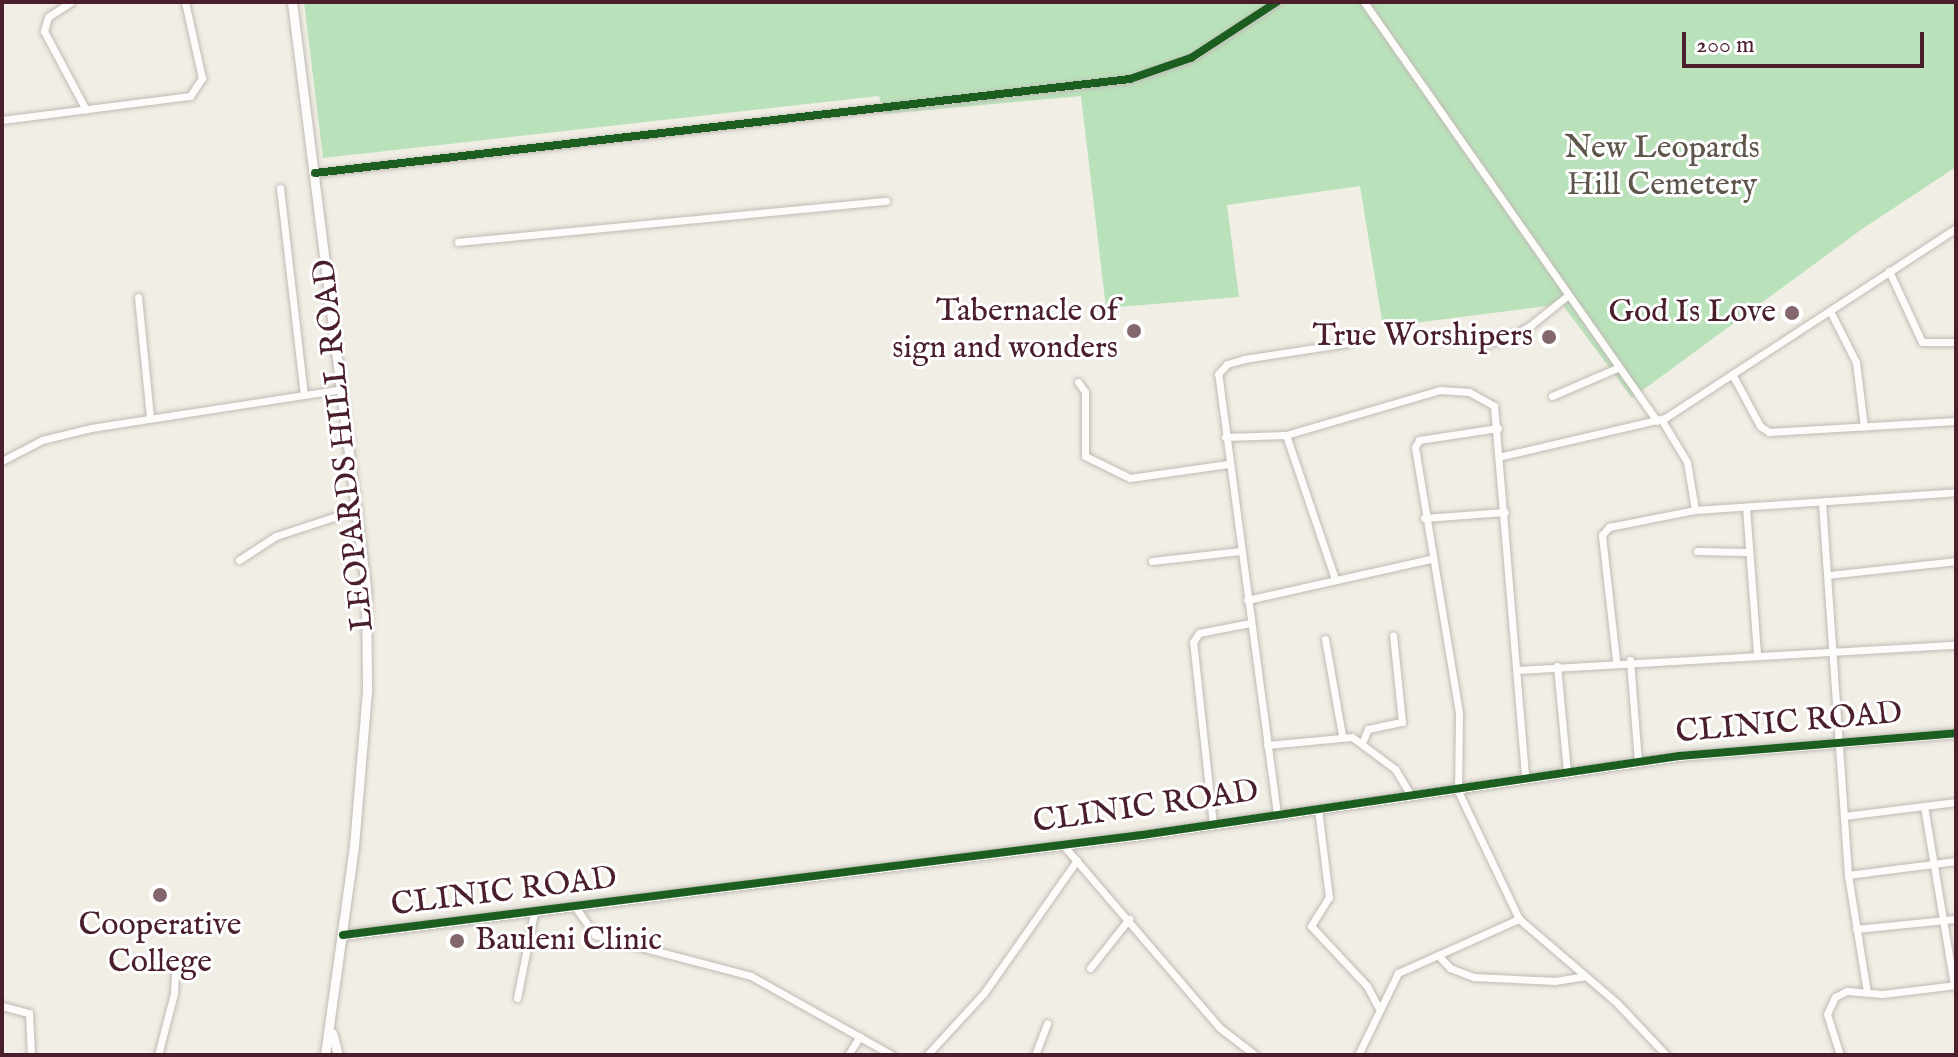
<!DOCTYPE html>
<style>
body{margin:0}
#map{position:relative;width:1958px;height:1057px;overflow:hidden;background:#f1eee5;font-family:"IM FELL English",serif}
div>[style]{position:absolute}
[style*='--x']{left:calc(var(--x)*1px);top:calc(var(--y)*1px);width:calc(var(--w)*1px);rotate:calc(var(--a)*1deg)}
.green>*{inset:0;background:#b9e2ba}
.roads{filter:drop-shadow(0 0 2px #c0bab5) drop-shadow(0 0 2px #c0bab5)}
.street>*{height:7px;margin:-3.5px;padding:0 3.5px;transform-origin:3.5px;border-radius:3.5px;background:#fdfcfb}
.secondary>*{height:9px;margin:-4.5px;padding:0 4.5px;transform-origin:4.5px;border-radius:4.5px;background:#fdfcfb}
.cycleway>*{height:8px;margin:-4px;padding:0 4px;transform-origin:4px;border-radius:4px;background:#1b5e20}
.dots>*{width:22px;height:22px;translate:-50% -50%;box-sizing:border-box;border:4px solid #fff;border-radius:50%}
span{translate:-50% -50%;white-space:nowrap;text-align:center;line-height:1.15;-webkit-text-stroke:6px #fff;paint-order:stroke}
.park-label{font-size:32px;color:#5e564b}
.poi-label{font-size:32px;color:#4a1f2b}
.right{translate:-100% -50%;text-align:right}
.left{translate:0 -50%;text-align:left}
.street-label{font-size:32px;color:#4a1f2b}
.frame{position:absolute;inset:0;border:4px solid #4a1f2b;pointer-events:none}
.scale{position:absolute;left:1682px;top:32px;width:242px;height:36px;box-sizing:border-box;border:4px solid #4a1f2b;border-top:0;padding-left:10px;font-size:24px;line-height:28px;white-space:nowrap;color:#4a1f2b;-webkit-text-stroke:6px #fff;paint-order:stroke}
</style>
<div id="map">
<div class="green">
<div style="clip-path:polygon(304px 2px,1956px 2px,1956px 167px,1862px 229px,1632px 398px,1562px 304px,1383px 327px,1360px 186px,1227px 205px,1239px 297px,1106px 308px,1081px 96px,884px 114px,879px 96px,323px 158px)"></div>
</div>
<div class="roads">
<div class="street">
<div style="--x:71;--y:2;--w:27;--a:147"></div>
<div style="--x:48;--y:17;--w:15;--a:106"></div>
<div style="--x:44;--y:31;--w:89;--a:62"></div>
<div style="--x:1364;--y:2;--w:511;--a:55.04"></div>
<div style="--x:2;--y:120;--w:190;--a:-7.3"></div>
<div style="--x:190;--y:96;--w:22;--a:-56"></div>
<div style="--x:202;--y:78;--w:78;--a:-102.6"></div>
<div style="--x:315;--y:173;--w:820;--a:-6.58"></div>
<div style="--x:1130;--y:79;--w:65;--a:-19"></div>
<div style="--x:1191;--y:58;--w:103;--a:-33.1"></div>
<div style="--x:280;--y:188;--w:208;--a:83.4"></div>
<div style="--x:458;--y:242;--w:430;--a:-5.5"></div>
<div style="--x:1889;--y:271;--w:78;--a:65.1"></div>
<div style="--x:1922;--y:342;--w:34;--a:0"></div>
<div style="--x:138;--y:297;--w:121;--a:84.3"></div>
<div style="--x:1830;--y:311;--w:57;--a:63"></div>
<div style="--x:1856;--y:362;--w:65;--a:83"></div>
<div style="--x:1484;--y:344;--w:23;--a:-13"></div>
<div style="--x:1506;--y:339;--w:29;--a:-29"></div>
<div style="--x:1531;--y:325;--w:46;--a:-38.9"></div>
<div style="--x:1732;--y:374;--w:59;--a:61.7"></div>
<div style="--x:1760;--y:426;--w:11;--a:34"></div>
<div style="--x:1769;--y:432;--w:187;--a:-3.4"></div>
<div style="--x:1078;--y:382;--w:12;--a:55"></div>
<div style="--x:1085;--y:392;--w:64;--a:90"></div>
<div style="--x:1085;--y:456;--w:50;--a:26.1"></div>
<div style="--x:1130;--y:478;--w:99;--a:-8.1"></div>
<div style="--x:1552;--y:396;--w:71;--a:-23.3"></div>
<div style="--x:1661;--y:419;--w:50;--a:58.8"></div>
<div style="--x:1687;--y:462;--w:49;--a:80.5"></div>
<div style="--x:1498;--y:428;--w:80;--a:171.4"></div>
<div style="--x:1419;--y:440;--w:8;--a:120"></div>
<div style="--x:1415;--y:447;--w:271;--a:80.6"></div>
<div style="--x:1459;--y:714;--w:77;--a:90.7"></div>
<div style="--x:1458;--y:791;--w:142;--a:64.5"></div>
<div style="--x:1519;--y:919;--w:129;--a:40.6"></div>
<div style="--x:1617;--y:1003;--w:71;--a:46.7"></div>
<div style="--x:1286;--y:435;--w:152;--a:71.2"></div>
<div style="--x:1225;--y:437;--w:61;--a:-1.9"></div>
<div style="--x:1286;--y:435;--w:160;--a:-16.3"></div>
<div style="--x:1440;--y:390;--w:29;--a:4"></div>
<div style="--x:1469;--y:392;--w:29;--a:29"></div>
<div style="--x:1494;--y:406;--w:374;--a:85.2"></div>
<div style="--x:1502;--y:456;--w:167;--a:-13.1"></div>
<div style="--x:1665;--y:418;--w:348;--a:-33.1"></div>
<div style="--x:2;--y:461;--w:45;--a:-27.7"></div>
<div style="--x:42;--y:440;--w:50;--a:-13.8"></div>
<div style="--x:91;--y:428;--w:254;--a:-8.8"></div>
<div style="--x:1822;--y:503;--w:373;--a:86"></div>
<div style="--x:1848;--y:875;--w:119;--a:80.8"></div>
<div style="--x:1746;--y:507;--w:147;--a:85.7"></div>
<div style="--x:1424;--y:518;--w:81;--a:-4.2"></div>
<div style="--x:1697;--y:551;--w:49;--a:1.2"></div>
<div style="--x:239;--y:560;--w:44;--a:-33"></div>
<div style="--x:276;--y:536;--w:86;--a:-18.2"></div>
<div style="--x:1152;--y:561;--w:89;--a:-6.5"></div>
<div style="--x:1828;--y:575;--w:129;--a:-6.2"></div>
<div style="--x:1247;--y:600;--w:189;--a:-12.6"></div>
<div style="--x:1325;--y:639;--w:97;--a:80"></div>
<div style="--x:1616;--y:660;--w:126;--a:-96.4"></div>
<div style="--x:1602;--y:535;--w:11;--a:-49"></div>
<div style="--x:1609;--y:527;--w:88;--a:-11.2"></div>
<div style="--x:1695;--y:510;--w:262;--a:-3.9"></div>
<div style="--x:1630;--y:660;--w:102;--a:85.5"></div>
<div style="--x:1557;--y:666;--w:106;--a:84.6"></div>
<div style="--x:1517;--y:670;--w:440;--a:-3.3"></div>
<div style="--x:1362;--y:743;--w:15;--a:-67"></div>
<div style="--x:1368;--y:729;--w:35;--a:-12"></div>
<div style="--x:1402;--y:722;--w:87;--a:-95.9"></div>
<div style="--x:1267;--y:745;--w:85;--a:-5.4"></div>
<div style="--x:1352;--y:737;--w:54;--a:36.7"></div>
<div style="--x:1395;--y:769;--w:31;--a:59"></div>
<div style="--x:1924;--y:806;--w:181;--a:80.5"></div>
<div style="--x:1318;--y:809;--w:89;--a:82.9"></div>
<div style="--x:1329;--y:897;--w:34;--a:122"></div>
<div style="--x:1311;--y:926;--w:82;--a:47"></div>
<div style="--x:1367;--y:986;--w:24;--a:62"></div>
<div style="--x:1277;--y:814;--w:444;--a:-97.6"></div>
<div style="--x:1218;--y:374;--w:13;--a:-48"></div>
<div style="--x:1227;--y:364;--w:18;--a:-16"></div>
<div style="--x:1244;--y:359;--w:105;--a:-8.7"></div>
<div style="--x:1844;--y:816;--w:113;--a:-7.1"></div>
<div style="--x:1213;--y:825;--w:184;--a:-96.2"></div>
<div style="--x:1193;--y:642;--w:11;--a:-56"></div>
<div style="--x:1199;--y:633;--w:52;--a:-11.1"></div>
<div style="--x:1063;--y:845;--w:241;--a:49.4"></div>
<div style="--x:1220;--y:1028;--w:44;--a:37.6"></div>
<div style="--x:1848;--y:875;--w:109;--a:-7.4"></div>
<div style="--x:576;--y:908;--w:33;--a:55"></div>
<div style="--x:595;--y:935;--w:161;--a:14.7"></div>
<div style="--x:751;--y:976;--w:162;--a:29.3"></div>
<div style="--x:1856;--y:929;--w:100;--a:-5.7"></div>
<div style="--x:1438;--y:955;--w:18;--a:47"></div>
<div style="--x:1450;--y:968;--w:26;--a:21"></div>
<div style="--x:1474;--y:977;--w:81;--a:2.8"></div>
<div style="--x:1555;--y:981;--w:30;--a:-9"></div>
<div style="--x:1090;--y:968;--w:63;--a:-51.5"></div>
<div style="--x:517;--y:998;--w:87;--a:-78.7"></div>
<div style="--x:2;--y:1006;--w:28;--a:15"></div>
<div style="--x:29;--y:1013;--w:42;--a:87.3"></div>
<div style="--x:158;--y:1055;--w:64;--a:-75.5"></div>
<div style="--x:174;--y:993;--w:34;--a:-87"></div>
<div style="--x:848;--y:1055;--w:22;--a:-58"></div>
<div style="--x:927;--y:1055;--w:84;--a:-47.4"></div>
<div style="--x:984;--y:993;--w:162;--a:-55"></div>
<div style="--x:1035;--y:1055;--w:34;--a:-69"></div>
<div style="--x:1358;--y:1055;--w:91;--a:-64"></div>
<div style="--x:1398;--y:973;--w:133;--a:-24.1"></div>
<div style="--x:1840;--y:1055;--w:43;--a:-107.6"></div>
<div style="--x:1827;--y:1014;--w:19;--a:-65"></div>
<div style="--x:1835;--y:997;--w:13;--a:-27"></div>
<div style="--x:1847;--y:991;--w:35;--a:5"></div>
<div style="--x:1882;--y:994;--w:75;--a:-6.9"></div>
</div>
<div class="secondary">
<div style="--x:292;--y:2;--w:591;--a:82.8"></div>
<div style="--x:366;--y:588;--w:103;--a:89.4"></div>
<div style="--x:367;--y:691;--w:156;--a:94.8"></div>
<div style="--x:354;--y:846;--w:211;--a:97.9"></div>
<div style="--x:343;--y:935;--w:805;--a:-7.13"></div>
<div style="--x:1142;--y:835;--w:543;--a:-8.37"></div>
<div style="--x:1679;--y:756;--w:278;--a:-4.7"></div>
<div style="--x:332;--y:1033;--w:23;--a:75"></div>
</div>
</div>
<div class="cycleway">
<div style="--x:315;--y:173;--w:820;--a:-6.58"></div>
<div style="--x:1130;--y:79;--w:65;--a:-19"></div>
<div style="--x:1191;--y:58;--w:103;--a:-33.1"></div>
<div style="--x:343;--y:935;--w:805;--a:-7.13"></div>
<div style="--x:1142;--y:835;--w:543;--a:-8.37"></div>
<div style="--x:1679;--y:756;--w:278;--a:-4.7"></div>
</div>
<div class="dots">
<div style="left:1792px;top:313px;background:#84676c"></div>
<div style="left:1134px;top:331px;background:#84676c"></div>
<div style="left:1549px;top:337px;background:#84676c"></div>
<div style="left:160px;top:895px;background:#84676c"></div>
<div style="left:457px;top:941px;background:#84676c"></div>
</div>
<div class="park-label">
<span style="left:1662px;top:168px">New Leopards<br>Hill Cemetery</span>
</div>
<div class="poi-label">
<span class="right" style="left:1118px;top:331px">Tabernacle of<br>sign and wonders</span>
<span class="right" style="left:1776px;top:313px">God Is Love</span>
<span class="right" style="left:1533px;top:337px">True Worshipers</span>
<span style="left:160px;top:945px">Cooperative<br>College</span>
<span class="left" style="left:475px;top:941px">Bauleni Clinic</span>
</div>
<div class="street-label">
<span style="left:345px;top:445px;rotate:-96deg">LEOPARDS HILL ROAD</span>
<span style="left:1789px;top:724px;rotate:-5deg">CLINIC ROAD</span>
<span style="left:1146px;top:808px;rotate:-8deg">CLINIC ROAD</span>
<span style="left:504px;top:893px;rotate:-7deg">CLINIC ROAD</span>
</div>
<div class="frame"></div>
<div class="scale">200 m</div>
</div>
